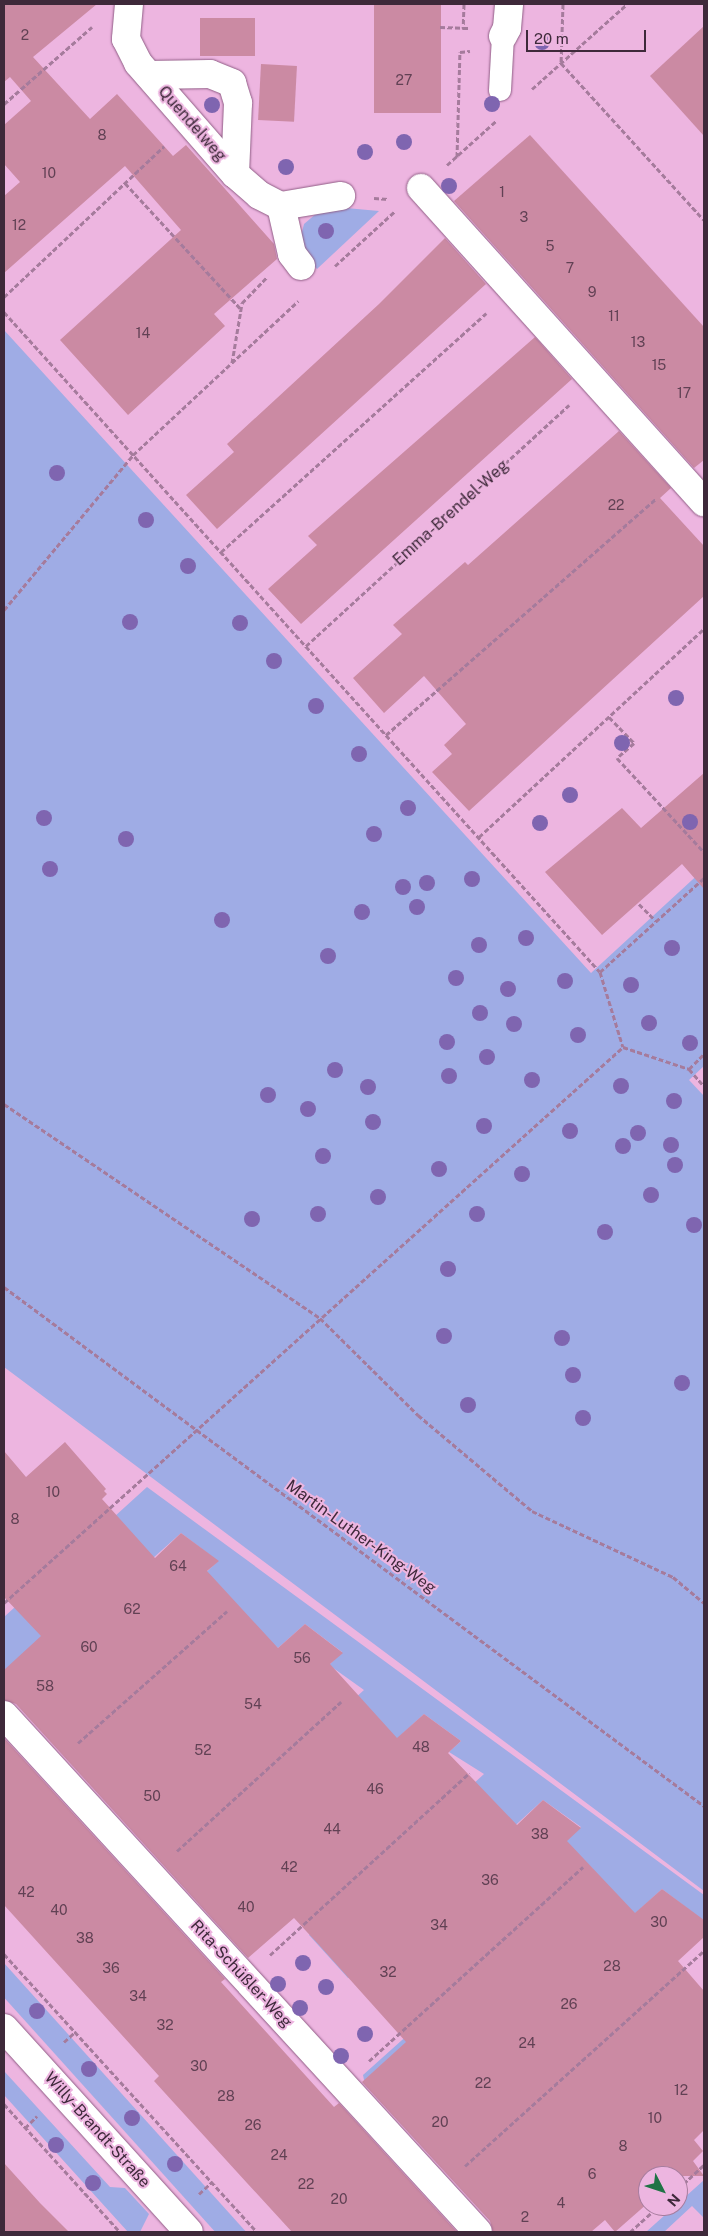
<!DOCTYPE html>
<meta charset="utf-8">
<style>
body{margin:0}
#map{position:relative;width:708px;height:2236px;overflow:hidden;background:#edb5e0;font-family:"Public Sans",sans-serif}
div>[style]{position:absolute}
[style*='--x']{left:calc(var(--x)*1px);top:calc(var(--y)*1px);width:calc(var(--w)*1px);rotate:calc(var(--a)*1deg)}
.green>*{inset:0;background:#9face5;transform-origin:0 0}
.building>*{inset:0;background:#cb8aa3;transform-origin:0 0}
.path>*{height:3px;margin-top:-1.5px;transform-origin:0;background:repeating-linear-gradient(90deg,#a57b9c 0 5px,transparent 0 7.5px)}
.roads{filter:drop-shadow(0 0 1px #905e86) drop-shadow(0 0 1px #905e86)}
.service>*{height:22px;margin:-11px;padding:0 11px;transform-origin:11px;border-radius:11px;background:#fff}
.pedestrian>*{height:28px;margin:-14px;padding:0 14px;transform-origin:14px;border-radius:14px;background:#fff}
.minor>*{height:28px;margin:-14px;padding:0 14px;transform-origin:14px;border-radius:14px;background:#fff}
.trees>*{width:16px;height:16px;margin:-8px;border-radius:50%;background:#7f65b0}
span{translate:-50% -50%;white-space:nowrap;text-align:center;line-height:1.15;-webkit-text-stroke:4px #edb5e0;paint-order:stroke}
.number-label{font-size:14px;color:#614154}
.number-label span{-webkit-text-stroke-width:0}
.street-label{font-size:16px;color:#3e293a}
.frame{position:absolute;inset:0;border:5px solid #3e293a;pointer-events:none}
.north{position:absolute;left:638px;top:2166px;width:50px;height:50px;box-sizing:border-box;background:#edb5e0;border:1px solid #a77d9e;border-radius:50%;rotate:131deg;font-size:14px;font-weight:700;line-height:20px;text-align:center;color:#3e293a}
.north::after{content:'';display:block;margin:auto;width:18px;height:22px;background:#1f7345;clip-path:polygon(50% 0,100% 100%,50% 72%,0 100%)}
.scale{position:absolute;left:526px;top:30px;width:120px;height:22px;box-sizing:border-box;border:2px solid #3e293a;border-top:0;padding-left:6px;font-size:15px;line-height:18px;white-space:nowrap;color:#3e293a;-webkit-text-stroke:4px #edb5e0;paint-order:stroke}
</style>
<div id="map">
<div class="green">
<div style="clip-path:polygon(346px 208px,379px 211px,317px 269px,307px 258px,301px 236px,304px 224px,317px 213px)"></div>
<div style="clip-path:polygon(4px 330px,591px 973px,704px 869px,704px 1066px,689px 1080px,704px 1096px,704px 1891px,4px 1367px)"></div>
<div style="clip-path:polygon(147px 1487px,704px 1895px,704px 1921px,662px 1889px,404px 2125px,364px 2080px,363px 2075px,593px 1869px,565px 1842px,581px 1827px,543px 1800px,348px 1978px,309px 1935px,484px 1774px,449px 1752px,461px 1741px,424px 1714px,354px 1778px,342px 1710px,364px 1690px,329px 1665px,342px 1652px,305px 1624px,278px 1648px,197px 1581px,218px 1561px,181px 1533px,8px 1688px,4px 1683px,4px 1617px)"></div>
<div style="left:4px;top:1963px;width:364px;height:23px;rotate:48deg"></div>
<div style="clip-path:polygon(4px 2071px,110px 2187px,125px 2188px,149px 2214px,140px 2232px,128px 2232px,4px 2095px)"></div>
<div style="clip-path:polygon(704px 2180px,704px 2218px,692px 2206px,664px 2232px,646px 2232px)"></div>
</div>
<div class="building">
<div style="clip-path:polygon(4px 4px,97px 4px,33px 57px,90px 119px,117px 94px,173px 156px,186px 145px,274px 244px,277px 259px,214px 314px,225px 326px,128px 415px,60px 340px,181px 230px,125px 166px,4px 273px,4px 196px,20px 182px,4px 164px,4px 125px,31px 101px,10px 77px,4px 82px)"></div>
<div style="left:374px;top:4px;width:67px;height:109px"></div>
<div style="left:200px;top:18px;width:55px;height:38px"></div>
<div style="clip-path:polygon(704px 26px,704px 136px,650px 76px)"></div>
<div style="left:261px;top:64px;width:36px;height:56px;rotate:3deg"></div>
<div style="clip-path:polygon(530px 135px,704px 327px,704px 460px,694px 468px,454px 201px)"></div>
<div style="clip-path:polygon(445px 238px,486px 284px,217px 529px,186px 495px,234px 452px,227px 444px,379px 304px)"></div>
<div style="clip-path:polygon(535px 337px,572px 379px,301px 624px,268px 589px,317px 545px,308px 536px)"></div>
<div style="clip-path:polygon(619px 431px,671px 488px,660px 498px,704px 546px,704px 596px,469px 811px,432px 772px,452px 754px,444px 745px,466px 724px,424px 676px,384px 713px,353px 678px,402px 634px,393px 625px,465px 562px,468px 565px)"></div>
<div style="clip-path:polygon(704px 773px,704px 889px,682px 864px,602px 935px,545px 872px,622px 808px,641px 828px)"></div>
<div style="clip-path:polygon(65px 1442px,106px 1489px,104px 1491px,107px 1494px,102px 1499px,155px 1558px,181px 1533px,219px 1561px,207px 1571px,278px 1648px,305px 1624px,343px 1653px,330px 1664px,397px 1738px,424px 1714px,461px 1741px,448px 1753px,517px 1825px,543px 1800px,581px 1828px,567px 1841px,635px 1913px,662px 1889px,704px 1920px,704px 1937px,678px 1961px,704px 1991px,704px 2130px,694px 2140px,703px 2151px,693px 2161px,704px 2176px,648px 2176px,648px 2203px,615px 2232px,605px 2220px,591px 2232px,493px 2232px,490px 2221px,362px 2082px,406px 2042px,319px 1945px,294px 1918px,248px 1958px,16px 1704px,4px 1700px,4px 1670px,41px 1636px,4px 1597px,4px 1451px,26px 1477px)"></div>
<div style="clip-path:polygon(4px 1738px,225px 1979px,221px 1982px,334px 2107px,339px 2103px,457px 2232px,292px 2232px,247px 2183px,154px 2081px,159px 2076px,4px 1905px)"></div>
<div style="clip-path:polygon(4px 2163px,40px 2203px,69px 2232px,4px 2232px)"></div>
</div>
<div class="path">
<div style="--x:464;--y:4;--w:24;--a:92"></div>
<div style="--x:463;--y:28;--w:8;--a:0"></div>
<div style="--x:563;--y:4;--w:59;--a:91.9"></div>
<div style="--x:561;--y:63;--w:212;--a:47.7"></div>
<div style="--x:440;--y:27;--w:23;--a:2"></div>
<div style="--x:532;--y:89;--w:127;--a:-41.8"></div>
<div style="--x:4;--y:104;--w:117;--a:-41.2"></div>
<div style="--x:457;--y:157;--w:105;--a:-88.4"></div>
<div style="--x:460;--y:52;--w:10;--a:-6"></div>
<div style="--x:447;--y:165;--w:66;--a:-41.9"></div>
<div style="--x:125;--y:183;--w:171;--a:47.4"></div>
<div style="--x:374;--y:198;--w:14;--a:4"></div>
<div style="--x:335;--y:266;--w:81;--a:-42.5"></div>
<div style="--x:4;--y:297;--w:220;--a:-43.3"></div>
<div style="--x:4;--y:312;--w:889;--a:47.92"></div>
<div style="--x:600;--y:972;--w:78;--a:73"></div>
<div style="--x:623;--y:1047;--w:70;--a:18.4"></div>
<div style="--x:689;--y:1069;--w:23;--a:49"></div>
<div style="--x:232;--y:363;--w:61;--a:-80.5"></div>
<div style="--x:242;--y:303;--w:35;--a:-46"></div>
<div style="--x:221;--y:552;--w:357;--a:-42"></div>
<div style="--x:4;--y:610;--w:202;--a:-50.2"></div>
<div style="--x:133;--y:455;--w:226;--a:-43"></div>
<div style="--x:306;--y:646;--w:357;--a:-42.5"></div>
<div style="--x:609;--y:717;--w:36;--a:46"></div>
<div style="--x:634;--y:743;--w:23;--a:139"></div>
<div style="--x:617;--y:758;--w:128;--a:47.2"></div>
<div style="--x:386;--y:735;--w:359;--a:-41.2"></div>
<div style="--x:479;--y:837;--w:306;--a:-42.8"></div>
<div style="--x:639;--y:904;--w:24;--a:45"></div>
<div style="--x:600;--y:972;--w:140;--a:-42.1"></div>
<div style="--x:689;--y:1069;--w:21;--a:-45"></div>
<div style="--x:4;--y:1104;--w:382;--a:34.1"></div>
<div style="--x:320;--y:1318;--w:138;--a:44.7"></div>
<div style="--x:418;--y:1415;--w:149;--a:40.1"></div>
<div style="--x:532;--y:1511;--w:156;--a:25.1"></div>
<div style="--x:673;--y:1577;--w:40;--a:40"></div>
<div style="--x:4;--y:1287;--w:871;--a:36.55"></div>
<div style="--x:4;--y:1603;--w:832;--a:-41.93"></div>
<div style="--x:78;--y:1743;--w:199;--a:-41.5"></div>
<div style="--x:177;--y:1851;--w:222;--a:-42.3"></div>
<div style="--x:4;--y:1954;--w:376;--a:47.7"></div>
<div style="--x:270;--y:1955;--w:270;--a:-42.4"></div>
<div style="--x:64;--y:2042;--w:15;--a:-42"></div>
<div style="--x:369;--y:2061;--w:289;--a:-42.2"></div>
<div style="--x:4;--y:2104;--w:173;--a:47.8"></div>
<div style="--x:25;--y:2128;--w:17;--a:-45"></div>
<div style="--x:465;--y:2166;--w:321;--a:-42"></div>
<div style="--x:678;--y:2189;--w:35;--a:-43"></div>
<div style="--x:199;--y:2194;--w:18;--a:-43"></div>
<div style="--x:630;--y:2232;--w:39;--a:-42"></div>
</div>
<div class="roads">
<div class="service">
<div style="--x:500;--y:90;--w:54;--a:-86.8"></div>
</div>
<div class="pedestrian">
<div style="--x:421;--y:188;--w:423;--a:48"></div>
<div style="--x:4;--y:1715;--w:701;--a:47.48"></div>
</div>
<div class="minor">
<div style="--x:129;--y:4;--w:35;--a:95"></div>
<div style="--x:126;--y:39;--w:27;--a:63"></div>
<div style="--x:138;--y:63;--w:147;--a:48.9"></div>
<div style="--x:235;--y:174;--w:32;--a:41"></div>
<div style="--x:259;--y:195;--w:25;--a:27"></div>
<div style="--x:281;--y:206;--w:61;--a:-9.5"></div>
<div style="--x:503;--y:36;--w:9;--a:-63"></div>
<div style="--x:507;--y:28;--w:24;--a:-85"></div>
<div style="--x:149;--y:75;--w:61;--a:-0.9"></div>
<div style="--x:210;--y:74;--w:24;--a:22"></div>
<div style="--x:232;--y:83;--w:21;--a:73"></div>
<div style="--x:238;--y:103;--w:71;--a:92.4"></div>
<div style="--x:281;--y:206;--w:49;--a:77.1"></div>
<div style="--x:292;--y:254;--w:15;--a:53"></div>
<div style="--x:4;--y:2028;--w:275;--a:47.8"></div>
</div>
</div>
<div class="trees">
<div style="left:542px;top:42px"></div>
<div style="left:492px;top:104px"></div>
<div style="left:212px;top:105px"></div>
<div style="left:404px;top:142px"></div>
<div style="left:365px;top:152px"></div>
<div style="left:286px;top:167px"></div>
<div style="left:449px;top:186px"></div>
<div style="left:326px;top:231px"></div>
<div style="left:57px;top:473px"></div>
<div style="left:146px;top:520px"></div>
<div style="left:188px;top:566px"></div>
<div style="left:130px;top:622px"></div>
<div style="left:240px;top:623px"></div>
<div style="left:274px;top:661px"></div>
<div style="left:676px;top:698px"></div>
<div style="left:316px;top:706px"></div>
<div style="left:622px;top:743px"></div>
<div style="left:359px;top:754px"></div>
<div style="left:570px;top:795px"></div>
<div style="left:408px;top:808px"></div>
<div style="left:44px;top:818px"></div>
<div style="left:690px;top:822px"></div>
<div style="left:540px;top:823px"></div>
<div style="left:374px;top:834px"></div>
<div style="left:126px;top:839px"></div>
<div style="left:50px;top:869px"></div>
<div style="left:472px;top:879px"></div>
<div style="left:427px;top:883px"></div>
<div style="left:403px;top:887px"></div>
<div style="left:417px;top:907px"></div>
<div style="left:362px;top:912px"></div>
<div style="left:222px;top:920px"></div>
<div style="left:526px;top:938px"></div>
<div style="left:479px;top:945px"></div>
<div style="left:672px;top:948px"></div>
<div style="left:328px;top:956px"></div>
<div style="left:456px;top:978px"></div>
<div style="left:565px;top:981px"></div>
<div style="left:631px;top:985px"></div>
<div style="left:508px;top:989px"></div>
<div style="left:480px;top:1013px"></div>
<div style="left:649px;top:1023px"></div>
<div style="left:514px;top:1024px"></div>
<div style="left:578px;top:1035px"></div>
<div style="left:447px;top:1042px"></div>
<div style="left:690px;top:1043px"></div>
<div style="left:487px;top:1057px"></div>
<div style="left:335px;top:1070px"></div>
<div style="left:449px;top:1076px"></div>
<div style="left:532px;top:1080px"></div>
<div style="left:621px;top:1086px"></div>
<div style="left:368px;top:1087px"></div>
<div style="left:268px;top:1095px"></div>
<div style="left:674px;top:1101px"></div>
<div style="left:308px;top:1109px"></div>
<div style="left:373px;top:1122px"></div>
<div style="left:484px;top:1126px"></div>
<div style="left:570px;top:1131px"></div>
<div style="left:638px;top:1133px"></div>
<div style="left:671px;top:1145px"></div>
<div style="left:623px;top:1146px"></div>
<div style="left:323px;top:1156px"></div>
<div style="left:675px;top:1165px"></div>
<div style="left:439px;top:1169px"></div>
<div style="left:522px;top:1174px"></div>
<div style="left:651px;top:1195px"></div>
<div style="left:378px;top:1197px"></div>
<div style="left:318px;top:1214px"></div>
<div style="left:477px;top:1214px"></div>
<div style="left:252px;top:1219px"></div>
<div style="left:694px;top:1225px"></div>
<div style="left:605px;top:1232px"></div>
<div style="left:448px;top:1269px"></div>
<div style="left:444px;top:1336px"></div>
<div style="left:562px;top:1338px"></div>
<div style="left:573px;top:1375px"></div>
<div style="left:682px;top:1383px"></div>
<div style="left:468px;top:1405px"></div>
<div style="left:583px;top:1418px"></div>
<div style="left:303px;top:1963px"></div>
<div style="left:278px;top:1984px"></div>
<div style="left:326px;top:1987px"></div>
<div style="left:300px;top:2008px"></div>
<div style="left:37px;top:2011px"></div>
<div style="left:365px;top:2034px"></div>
<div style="left:341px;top:2056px"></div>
<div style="left:89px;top:2069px"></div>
<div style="left:132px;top:2118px"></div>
<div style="left:56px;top:2145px"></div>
<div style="left:175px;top:2164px"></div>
<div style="left:93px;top:2183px"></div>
</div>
<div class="number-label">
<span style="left:25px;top:35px">2</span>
<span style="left:404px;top:80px">27</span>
<span style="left:102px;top:135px">8</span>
<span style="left:49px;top:173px">10</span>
<span style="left:502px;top:192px">1</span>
<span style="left:524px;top:217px">3</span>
<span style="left:19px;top:225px">12</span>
<span style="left:550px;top:246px">5</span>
<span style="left:570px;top:268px">7</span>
<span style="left:592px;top:292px">9</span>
<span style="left:614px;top:316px">11</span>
<span style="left:143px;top:333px">14</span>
<span style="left:638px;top:342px">13</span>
<span style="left:659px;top:365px">15</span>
<span style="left:684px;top:393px">17</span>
<span style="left:616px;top:505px">22</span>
<span style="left:53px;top:1492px">10</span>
<span style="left:15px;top:1519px">8</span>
<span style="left:178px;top:1566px">64</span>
<span style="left:132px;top:1609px">62</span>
<span style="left:89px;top:1647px">60</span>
<span style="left:302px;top:1658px">56</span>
<span style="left:45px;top:1686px">58</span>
<span style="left:253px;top:1704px">54</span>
<span style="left:421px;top:1747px">48</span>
<span style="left:203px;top:1750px">52</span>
<span style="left:375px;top:1789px">46</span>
<span style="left:152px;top:1796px">50</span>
<span style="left:332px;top:1829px">44</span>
<span style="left:540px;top:1834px">38</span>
<span style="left:289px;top:1867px">42</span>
<span style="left:490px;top:1880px">36</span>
<span style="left:26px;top:1892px">42</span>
<span style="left:246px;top:1907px">40</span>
<span style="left:59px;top:1910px">40</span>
<span style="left:659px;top:1922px">30</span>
<span style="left:439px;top:1925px">34</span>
<span style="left:85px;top:1938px">38</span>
<span style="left:612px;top:1966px">28</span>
<span style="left:111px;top:1968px">36</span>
<span style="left:388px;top:1972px">32</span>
<span style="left:138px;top:1996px">34</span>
<span style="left:569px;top:2004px">26</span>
<span style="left:165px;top:2025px">32</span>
<span style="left:527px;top:2043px">24</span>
<span style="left:199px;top:2066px">30</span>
<span style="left:483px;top:2083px">22</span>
<span style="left:681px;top:2090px">12</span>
<span style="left:226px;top:2096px">28</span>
<span style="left:655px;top:2118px">10</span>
<span style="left:440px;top:2122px">20</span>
<span style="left:253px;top:2125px">26</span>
<span style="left:623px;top:2146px">8</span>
<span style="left:279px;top:2155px">24</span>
<span style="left:592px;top:2174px">6</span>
<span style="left:306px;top:2184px">22</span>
<span style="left:339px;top:2199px">20</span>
<span style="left:561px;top:2203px">4</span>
<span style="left:525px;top:2217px">2</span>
</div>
<div class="street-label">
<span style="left:192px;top:124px;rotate:49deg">Quendelweg</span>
<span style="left:451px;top:513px;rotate:-42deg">Emma-Brendel-Weg</span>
<span style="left:361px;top:1537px;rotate:36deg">Martin-Luther-King-Weg</span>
<span style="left:241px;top:1974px;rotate:47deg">Rita-Schüßler-Weg</span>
<span style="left:97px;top:2130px;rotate:48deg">Willy-Brandt-Straße</span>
</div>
<div class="frame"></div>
<div class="north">N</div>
<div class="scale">20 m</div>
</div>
